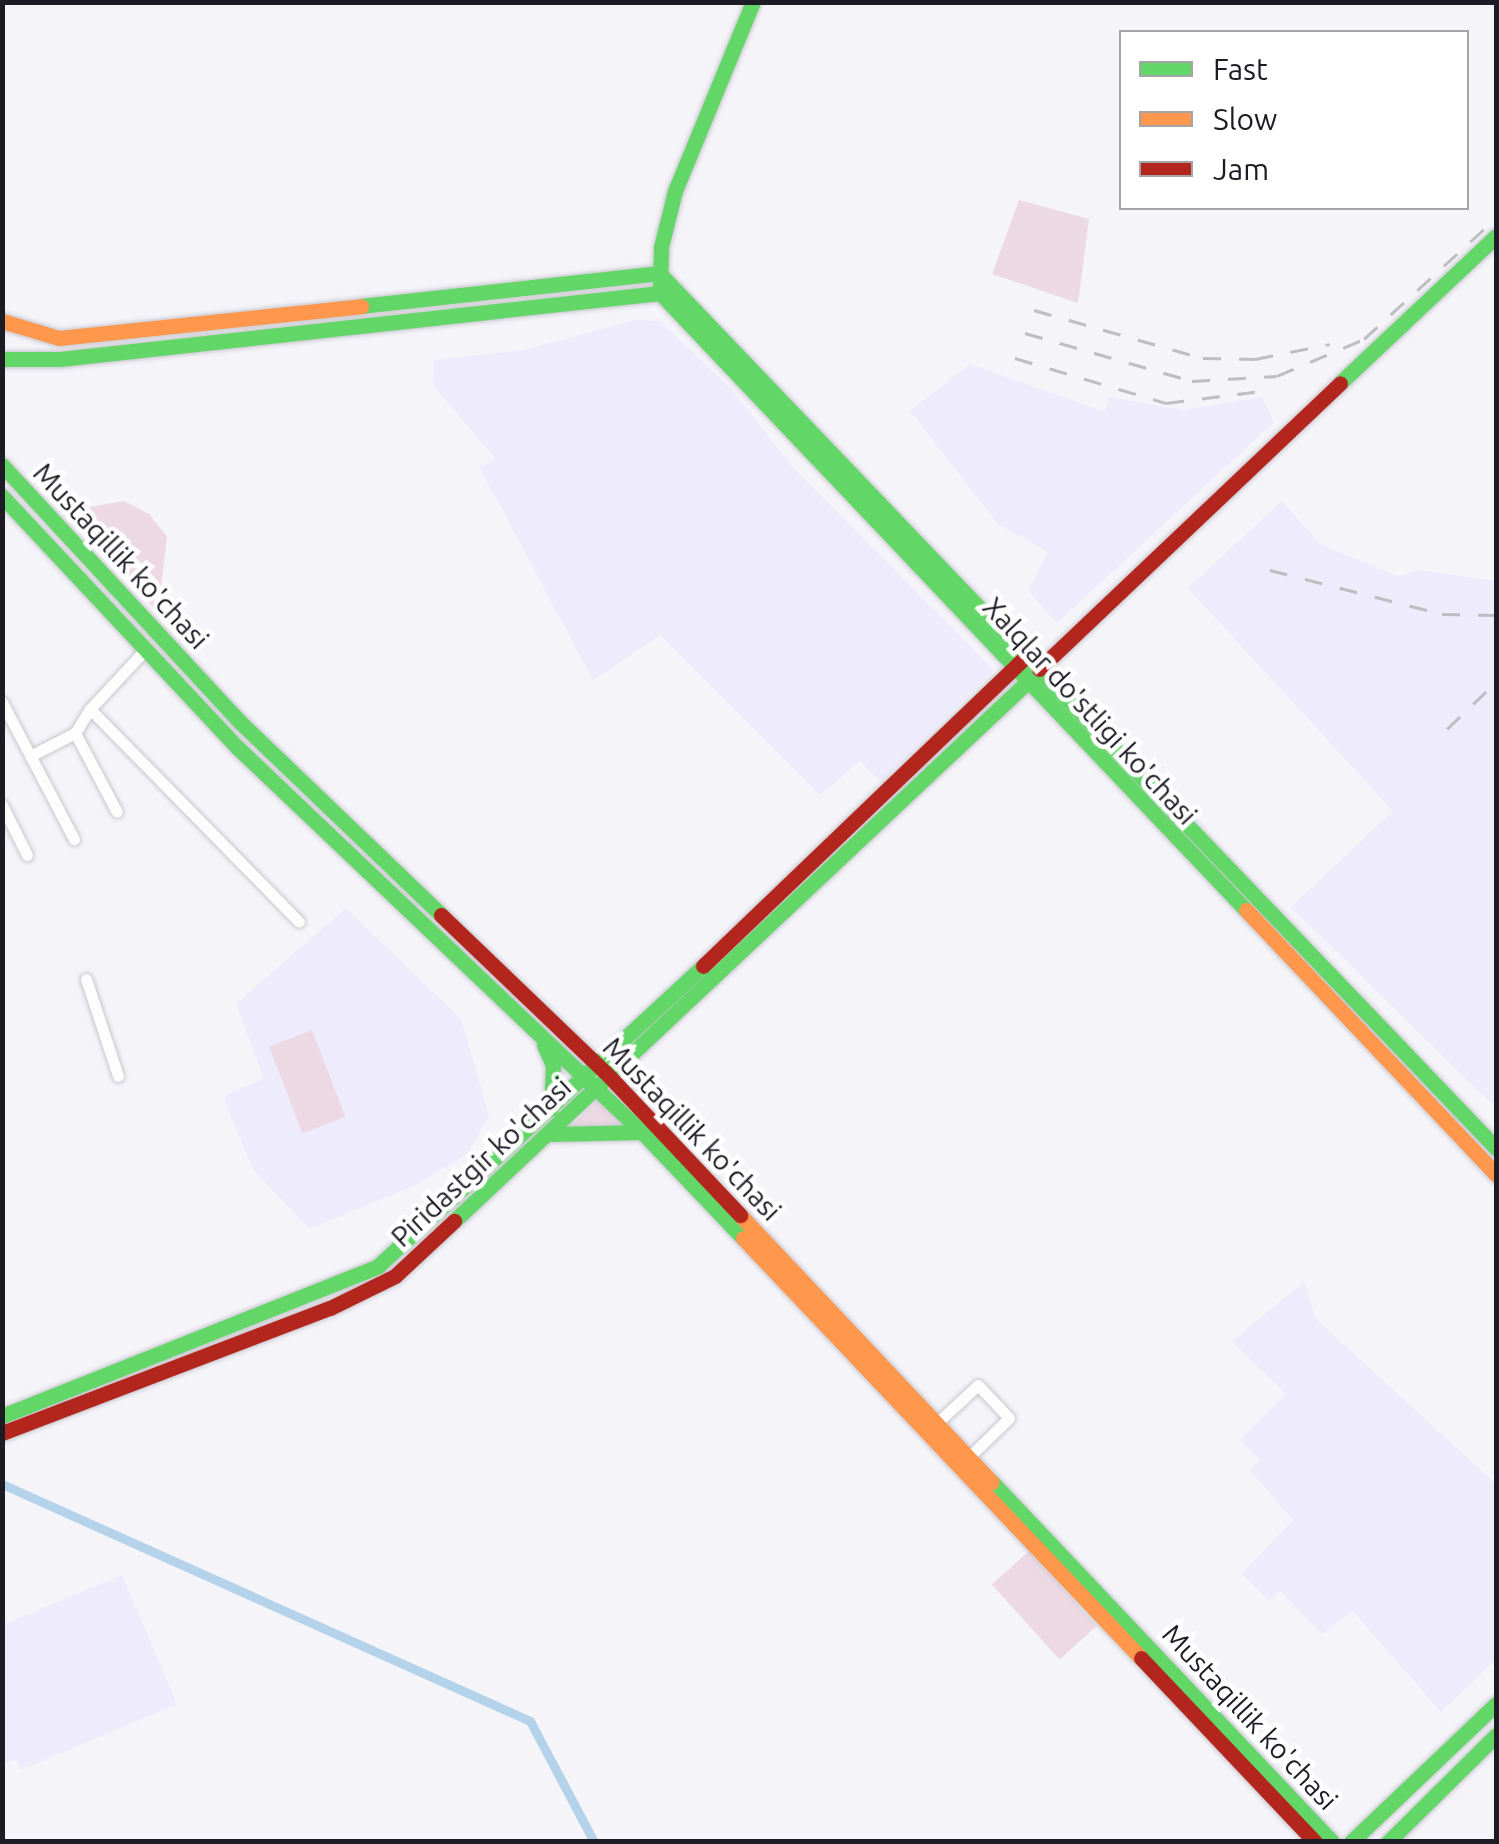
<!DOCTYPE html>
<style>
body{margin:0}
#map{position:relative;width:1499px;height:1844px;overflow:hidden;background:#f4f4f9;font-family:Ubuntu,sans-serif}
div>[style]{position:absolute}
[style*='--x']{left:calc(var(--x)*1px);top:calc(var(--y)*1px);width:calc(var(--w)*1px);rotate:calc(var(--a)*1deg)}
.built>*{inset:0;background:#eeebfc}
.green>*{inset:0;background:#ecd9e4;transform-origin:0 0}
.canal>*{height:9px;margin:-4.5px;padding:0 4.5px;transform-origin:4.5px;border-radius:4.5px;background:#b4d2ea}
.roads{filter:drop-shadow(0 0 2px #c9c7ce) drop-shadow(0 0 2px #c9c7ce)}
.street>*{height:11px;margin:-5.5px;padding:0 5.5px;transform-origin:5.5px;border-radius:5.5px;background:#fdfdfe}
.fast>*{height:15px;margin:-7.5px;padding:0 7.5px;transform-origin:7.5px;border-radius:7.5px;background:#63d668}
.slow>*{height:15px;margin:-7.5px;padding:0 7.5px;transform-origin:7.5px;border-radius:7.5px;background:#ff974d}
.jam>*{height:15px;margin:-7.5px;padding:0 7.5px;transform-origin:7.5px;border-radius:7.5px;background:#b3261e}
.rail>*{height:2.5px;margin-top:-1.25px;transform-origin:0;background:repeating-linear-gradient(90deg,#bebec0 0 18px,transparent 0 36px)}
span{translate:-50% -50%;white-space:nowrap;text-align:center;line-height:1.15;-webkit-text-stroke:9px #fff;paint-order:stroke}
.street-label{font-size:28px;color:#1d1b24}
.frame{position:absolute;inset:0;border:5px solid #1d1b24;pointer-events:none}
.legend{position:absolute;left:1119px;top:30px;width:350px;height:180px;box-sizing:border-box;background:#fff;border:2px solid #a5a4a7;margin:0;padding:12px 18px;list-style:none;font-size:30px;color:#1d1b24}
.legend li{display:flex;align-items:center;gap:20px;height:50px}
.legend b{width:50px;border:2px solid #a5a4a7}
</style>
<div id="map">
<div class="built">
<div style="clip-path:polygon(636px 320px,660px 321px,732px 390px,795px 470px,994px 670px,881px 782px,860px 761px,820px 795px,660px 635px,593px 680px,480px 468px,495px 458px,433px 385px,434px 360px,524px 350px)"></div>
<div style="clip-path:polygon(970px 364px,1105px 412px,1109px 397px,1184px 410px,1262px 397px,1274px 422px,1057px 623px,1028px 591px,1048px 552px,998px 524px,910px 411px)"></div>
<div style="clip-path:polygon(1282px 501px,1320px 544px,1399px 577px,1419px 570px,1496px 581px,1496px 1108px,1291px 907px,1393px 811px,1188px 588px)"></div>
<div style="clip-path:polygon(346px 908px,461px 1019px,489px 1115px,468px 1153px,418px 1184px,309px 1229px,253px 1169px,225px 1102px,228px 1094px,264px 1079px,236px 1004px)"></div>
<div style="clip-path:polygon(1304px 1282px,1316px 1319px,1496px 1484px,1496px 1659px,1441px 1712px,1353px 1611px,1322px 1634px,1280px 1591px,1269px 1601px,1242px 1574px,1293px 1520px,1250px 1470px,1260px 1460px,1240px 1440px,1286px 1394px,1232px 1341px)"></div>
<div style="clip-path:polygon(122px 1575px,177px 1704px,21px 1770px,16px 1759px,3px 1764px,3px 1625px)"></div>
</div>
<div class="green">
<div style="clip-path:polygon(1019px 200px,1089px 219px,1078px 303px,992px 274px)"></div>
<div style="clip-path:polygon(124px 501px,149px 514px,167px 537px,158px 612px,62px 512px)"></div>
<div style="left:312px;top:1030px;width:93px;height:46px;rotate:69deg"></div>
<div style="clip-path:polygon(598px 1100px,631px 1128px,572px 1125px)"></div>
<div style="left:1029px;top:1551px;width:101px;height:50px;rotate:48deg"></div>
</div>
<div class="canal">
<div style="--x:2;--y:1484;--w:579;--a:24.17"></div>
<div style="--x:530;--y:1721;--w:137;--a:62.1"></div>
</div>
<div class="roads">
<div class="street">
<div style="--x:145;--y:650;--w:81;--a:133"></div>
<div style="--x:90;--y:709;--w:298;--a:45.5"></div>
<div style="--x:2;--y:702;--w:155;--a:62.3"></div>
<div style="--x:75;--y:733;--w:89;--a:62"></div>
<div style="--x:30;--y:756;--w:51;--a:-27.1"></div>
<div style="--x:75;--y:733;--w:28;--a:-58"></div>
<div style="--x:2;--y:805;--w:56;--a:63.4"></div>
<div style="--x:86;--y:979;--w:102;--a:71.7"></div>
<div style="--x:938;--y:1422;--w:54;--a:-42.8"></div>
<div style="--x:978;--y:1385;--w:45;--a:46.8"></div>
<div style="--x:1009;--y:1418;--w:56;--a:135.7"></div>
</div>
<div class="fast">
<div style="--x:659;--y:273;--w:1211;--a:46.27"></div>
<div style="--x:660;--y:293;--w:851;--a:46.48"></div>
<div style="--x:361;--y:306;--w:300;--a:-6.3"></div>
<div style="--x:2;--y:359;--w:58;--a:0"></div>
<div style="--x:60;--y:359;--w:604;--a:-6.28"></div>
<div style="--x:660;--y:293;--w:46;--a:-88.8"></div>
<div style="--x:661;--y:247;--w:58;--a:-76"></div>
<div style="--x:675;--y:191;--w:204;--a:-67.6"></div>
<div style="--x:1340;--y:383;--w:214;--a:-43.3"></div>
<div style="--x:2;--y:465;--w:349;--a:47.2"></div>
<div style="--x:239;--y:721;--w:280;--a:43.8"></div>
<div style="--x:2;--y:496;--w:345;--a:46.9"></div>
<div style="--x:238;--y:748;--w:557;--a:43.55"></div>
<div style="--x:642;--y:1132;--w:146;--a:46.4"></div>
<div style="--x:544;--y:1045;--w:22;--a:66"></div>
<div style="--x:553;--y:1065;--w:44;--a:92.6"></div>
<div style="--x:552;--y:1134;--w:90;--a:-1.3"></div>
<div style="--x:454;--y:1221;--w:804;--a:-43.24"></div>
<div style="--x:2;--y:1416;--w:405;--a:-21.7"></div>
<div style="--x:378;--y:1266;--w:442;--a:-42.7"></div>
<div style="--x:992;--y:1482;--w:495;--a:46.6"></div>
<div style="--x:1351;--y:1842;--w:200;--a:-43.6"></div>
<div style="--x:1388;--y:1842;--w:152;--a:-44.7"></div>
</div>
<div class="slow">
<div style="--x:2;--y:321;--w:59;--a:16.6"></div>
<div style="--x:59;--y:338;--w:304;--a:-6"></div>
<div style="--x:1246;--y:910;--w:364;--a:46.6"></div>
<div style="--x:740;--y:1215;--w:367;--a:46.7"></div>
<div style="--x:743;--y:1238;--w:579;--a:46.54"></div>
</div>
<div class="jam">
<div style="--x:1039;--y:669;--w:415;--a:-43.5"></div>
<div style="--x:441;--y:915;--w:234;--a:43.8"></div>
<div style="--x:610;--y:1077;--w:190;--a:46.7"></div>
<div style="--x:703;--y:966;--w:448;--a:-43.8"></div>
<div style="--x:2;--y:1433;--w:351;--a:-20.9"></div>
<div style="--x:330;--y:1308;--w:72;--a:-26.2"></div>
<div style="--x:395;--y:1276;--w:81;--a:-43"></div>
<div style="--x:1141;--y:1658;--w:253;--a:46.6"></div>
</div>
</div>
<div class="rail">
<div style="--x:1034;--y:310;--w:176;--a:15.9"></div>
<div style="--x:1203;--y:358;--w:52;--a:1.1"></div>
<div style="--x:1255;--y:359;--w:76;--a:-11.3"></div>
<div style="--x:1025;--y:333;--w:174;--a:16"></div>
<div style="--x:1192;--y:381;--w:85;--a:-3.4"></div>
<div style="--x:1277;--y:376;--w:95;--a:-23"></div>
<div style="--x:1364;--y:339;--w:179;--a:-42.5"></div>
<div style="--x:1015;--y:358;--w:158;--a:16.6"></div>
<div style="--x:1166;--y:403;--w:96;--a:-7.2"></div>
<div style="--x:1270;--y:570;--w:178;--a:14.3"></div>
<div style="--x:1442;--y:614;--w:54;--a:1.1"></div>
<div style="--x:1447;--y:729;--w:68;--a:-43.8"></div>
</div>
<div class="street-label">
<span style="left:121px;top:556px;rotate:47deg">Mustaqillik ko'chasi</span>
<span style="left:1090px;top:711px;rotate:47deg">Xalqlar do'stligi ko'chasi</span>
<span style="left:692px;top:1129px;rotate:46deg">Mustaqillik ko'chasi</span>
<span style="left:481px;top:1162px;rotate:-43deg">Piridastgir ko'chasi</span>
<span style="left:1250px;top:1717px;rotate:47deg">Mustaqillik ko'chasi</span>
</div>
<div class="frame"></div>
<ul class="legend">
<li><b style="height:12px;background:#63d668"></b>Fast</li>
<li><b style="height:12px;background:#ff974d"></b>Slow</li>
<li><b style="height:12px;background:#b3261e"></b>Jam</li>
</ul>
</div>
